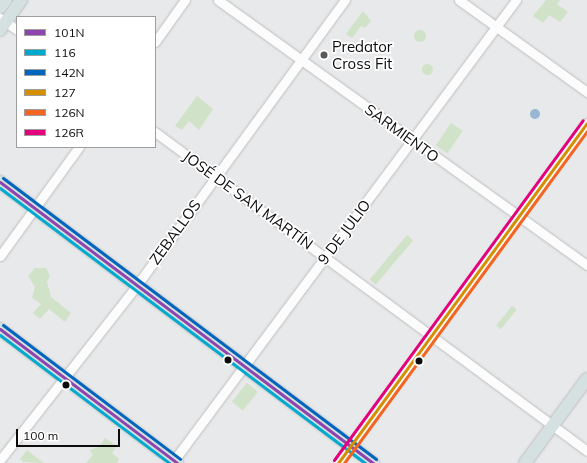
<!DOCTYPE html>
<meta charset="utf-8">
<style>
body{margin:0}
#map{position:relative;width:587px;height:463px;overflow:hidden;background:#e8e9ea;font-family:Mulish,sans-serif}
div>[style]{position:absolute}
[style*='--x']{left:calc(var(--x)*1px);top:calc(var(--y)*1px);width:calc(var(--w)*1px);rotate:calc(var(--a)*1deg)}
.green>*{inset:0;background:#d0e2c7;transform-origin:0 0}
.round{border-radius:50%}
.water>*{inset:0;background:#98b7d4}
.roads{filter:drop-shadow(0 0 1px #bdbebf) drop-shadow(0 0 1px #bdbebf)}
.minor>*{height:9px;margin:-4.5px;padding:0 4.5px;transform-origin:4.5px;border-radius:4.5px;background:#fcfcfc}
.major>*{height:12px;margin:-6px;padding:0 6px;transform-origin:6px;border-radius:6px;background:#d5e0e0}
.bus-1>*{height:3px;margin:-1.5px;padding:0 1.5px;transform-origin:1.5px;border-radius:1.5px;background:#8e44ad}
.bus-2>*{height:3px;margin:-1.5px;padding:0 1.5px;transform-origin:1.5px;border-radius:1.5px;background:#00a9ce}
.bus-3>*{height:3px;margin:-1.5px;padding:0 1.5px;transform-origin:1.5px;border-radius:1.5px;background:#0065bd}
.bus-4>*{height:3px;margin:-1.5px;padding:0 1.5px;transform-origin:1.5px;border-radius:1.5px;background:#d48f02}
.bus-5>*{height:3px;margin:-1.5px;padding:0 1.5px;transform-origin:1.5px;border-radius:1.5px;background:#f26522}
.bus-6>*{height:3px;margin:-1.5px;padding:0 1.5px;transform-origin:1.5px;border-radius:1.5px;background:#e5007d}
.dots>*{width:11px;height:11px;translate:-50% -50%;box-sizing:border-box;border:2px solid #fff;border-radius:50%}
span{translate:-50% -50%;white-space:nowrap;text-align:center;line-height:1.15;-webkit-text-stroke:3.5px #fff;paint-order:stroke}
.poi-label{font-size:15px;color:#0c0c0d}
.left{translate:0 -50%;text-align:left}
.street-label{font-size:15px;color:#0c0c0d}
.legend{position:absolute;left:16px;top:16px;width:140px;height:132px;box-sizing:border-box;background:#fff;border:1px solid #9e9e9e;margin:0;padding:5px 7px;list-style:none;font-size:12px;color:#0c0c0d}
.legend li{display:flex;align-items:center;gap:8px;height:20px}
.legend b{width:20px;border:1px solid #9e9e9e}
.scale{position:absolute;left:16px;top:429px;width:104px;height:18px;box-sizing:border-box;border:2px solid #0c0c0d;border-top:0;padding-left:5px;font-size:12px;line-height:14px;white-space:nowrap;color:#0c0c0d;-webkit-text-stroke:3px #fff;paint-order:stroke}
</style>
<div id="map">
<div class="green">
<div style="clip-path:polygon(546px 0,560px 0,557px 4px,568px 12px,560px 22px,549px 15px,543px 23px,533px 16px)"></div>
<div style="clip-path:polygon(363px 11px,371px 21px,365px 28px,361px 26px,352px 38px,346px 34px)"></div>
<div class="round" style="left:414px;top:30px;width:12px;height:12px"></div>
<div class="round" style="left:421.5px;top:63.5px;width:11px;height:11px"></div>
<div style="clip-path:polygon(197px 96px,213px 109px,199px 130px,189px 121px,182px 130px,175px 126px)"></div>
<div style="left:451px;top:123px;width:14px;height:27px;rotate:34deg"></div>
<div style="left:407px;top:235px;width:8px;height:58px;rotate:40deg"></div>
<div style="clip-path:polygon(35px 268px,46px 268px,50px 276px,47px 282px,51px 297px,71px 313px,65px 322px,49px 309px,40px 319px,33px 313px,41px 304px,32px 298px,35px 287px,28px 276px)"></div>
<div style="left:512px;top:306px;width:6px;height:25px;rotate:39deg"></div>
<div style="left:247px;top:383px;width:14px;height:24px;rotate:39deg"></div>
<div style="clip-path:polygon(105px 438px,117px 446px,112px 453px,119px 459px,117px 463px,86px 463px,93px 455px,90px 450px,99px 447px)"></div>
<div style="clip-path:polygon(27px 450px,36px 457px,44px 463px,23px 462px,20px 459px)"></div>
</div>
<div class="water">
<div class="round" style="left:530px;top:109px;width:10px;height:10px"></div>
</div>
<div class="roads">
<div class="minor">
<div style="--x:218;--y:0;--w:454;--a:35.7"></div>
<div style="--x:459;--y:0;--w:158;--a:35.7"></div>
<div style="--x:0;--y:18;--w:21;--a:35"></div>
<div style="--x:155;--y:42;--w:52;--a:-54.5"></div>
<div style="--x:155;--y:132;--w:537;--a:36.44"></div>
<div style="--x:0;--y:256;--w:135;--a:-54.1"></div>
<div style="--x:0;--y:460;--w:222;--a:-51.9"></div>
<div style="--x:137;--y:285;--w:353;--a:-53.9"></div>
<div style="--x:172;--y:463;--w:577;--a:-53.39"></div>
<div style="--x:338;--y:463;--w:421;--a:-53.8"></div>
</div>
<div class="major">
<div style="--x:0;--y:8;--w:10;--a:-53"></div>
<div style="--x:0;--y:30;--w:37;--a:-55"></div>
<div style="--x:0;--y:182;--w:467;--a:37"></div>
<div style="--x:0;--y:329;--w:222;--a:37.1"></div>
<div style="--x:525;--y:463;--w:104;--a:-53.6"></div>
</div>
</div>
<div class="bus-1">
<div style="--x:0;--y:182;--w:467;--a:37"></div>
<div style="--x:0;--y:329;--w:222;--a:37.1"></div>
</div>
<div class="bus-2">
<div style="--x:0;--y:188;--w:457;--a:37"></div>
<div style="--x:0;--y:335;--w:212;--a:37.1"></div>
</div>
<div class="bus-3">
<div style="--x:3;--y:178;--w:467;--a:37"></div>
<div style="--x:3;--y:325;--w:222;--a:37.1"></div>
</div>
<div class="bus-4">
<div style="--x:338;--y:463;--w:421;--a:-53.8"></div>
</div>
<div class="bus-5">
<div style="--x:344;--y:463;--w:411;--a:-53.8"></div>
</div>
<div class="bus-6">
<div style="--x:334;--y:460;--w:421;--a:-53.8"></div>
</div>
<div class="dots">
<div style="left:324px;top:55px;background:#59595a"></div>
<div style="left:228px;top:360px;background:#0c0c0d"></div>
<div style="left:419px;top:361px;background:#0c0c0d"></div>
<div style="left:66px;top:385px;background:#0c0c0d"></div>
</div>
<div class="poi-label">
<span class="left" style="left:332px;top:55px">Predator<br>Cross Fit</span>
</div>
<div class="street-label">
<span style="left:402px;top:133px;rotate:36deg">SARMIENTO</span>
<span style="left:248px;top:200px;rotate:36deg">JOSÉ DE SAN MARTÍN</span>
<span style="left:175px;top:232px;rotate:-54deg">ZEBALLOS</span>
<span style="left:344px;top:232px;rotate:-53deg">9 DE JULIO</span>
</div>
<ul class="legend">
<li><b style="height:5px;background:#8e44ad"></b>101N</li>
<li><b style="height:5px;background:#00a9ce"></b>116</li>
<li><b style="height:5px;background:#0065bd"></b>142N</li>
<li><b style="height:5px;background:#d48f02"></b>127</li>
<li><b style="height:5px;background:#f26522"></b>126N</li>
<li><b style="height:5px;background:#e5007d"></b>126R</li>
</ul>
<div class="scale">100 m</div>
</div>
